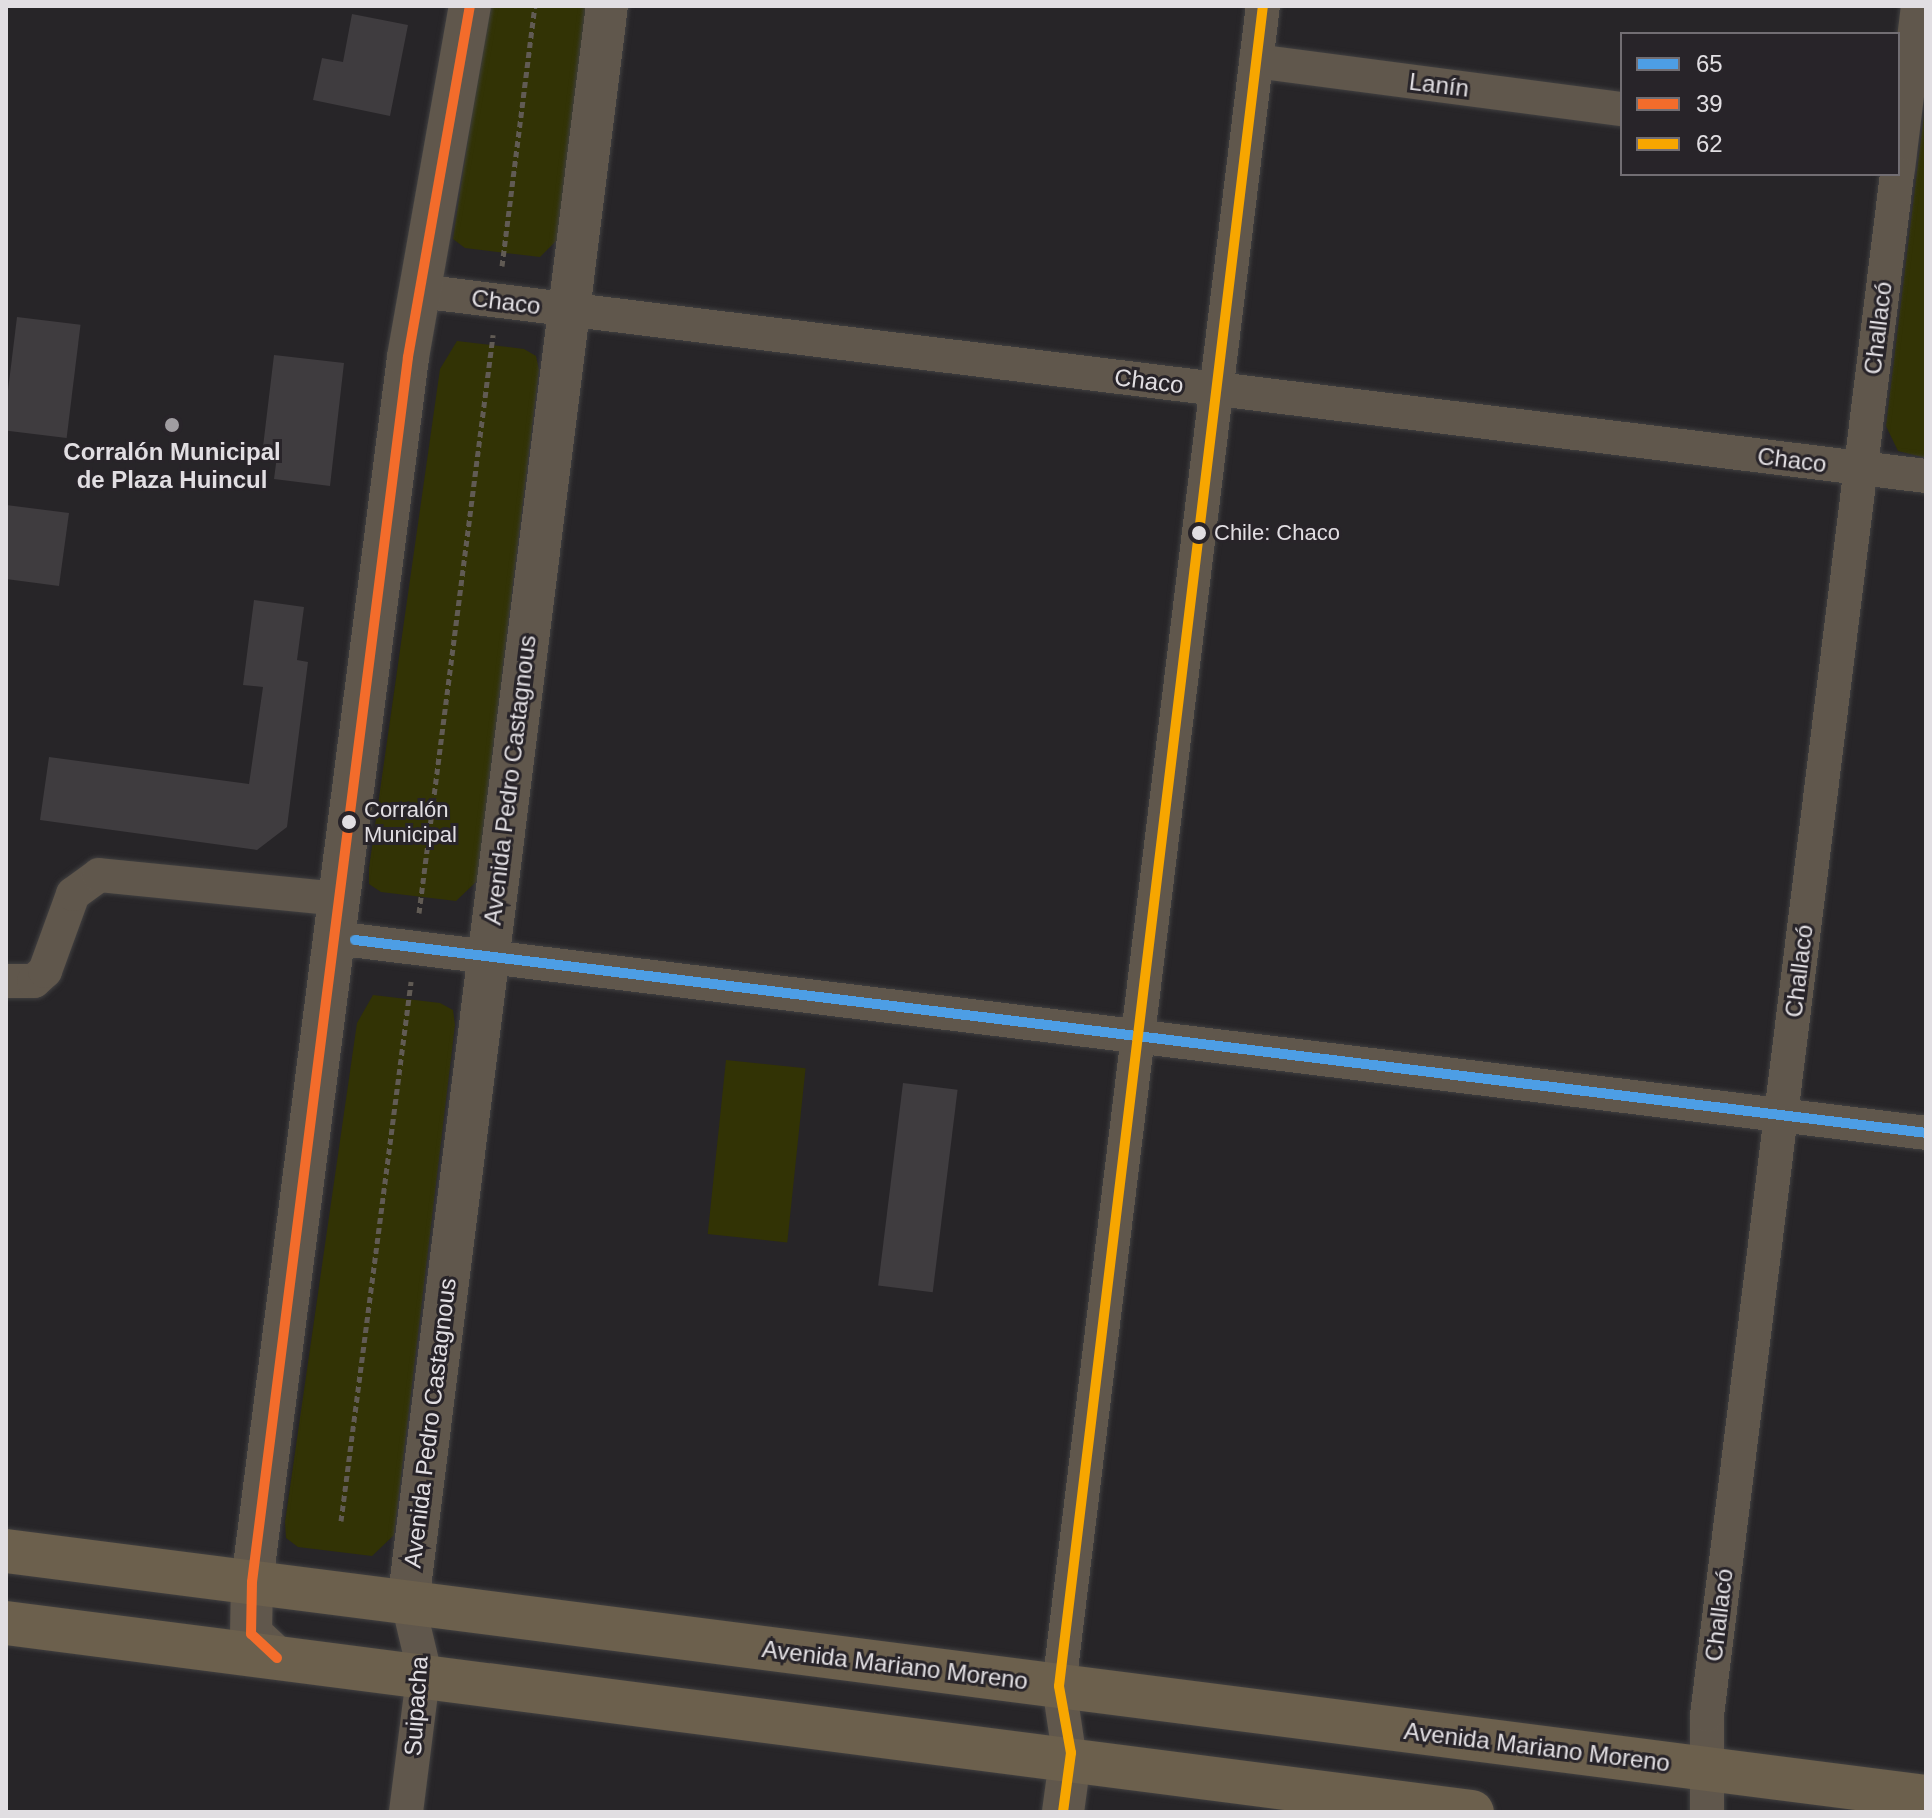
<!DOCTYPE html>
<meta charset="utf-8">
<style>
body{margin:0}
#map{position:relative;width:1932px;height:1818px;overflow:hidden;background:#272528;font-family:Helvetica,sans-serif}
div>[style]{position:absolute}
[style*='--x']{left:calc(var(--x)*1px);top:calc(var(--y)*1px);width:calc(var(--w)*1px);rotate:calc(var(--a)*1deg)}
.green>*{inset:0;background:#323305;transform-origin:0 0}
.building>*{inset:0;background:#3f3c3f;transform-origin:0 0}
.path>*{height:5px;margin-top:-2.5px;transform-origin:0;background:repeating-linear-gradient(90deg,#615b54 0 6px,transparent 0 10px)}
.roads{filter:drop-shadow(0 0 2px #414041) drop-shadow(0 0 2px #414041)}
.minor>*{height:34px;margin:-17px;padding:0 17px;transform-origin:17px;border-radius:17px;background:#60574c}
.tertiary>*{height:42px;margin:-21px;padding:0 21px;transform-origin:21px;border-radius:21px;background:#60574c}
.primary>*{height:44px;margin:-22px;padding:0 22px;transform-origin:22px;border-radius:22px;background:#6c604d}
.bus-1>*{height:10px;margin:-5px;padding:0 5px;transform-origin:5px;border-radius:5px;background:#4d9ee5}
.bus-2>*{height:10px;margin:-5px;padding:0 5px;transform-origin:5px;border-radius:5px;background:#f36c2b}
.bus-3>*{height:10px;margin:-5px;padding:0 5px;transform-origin:5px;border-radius:5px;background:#f7a600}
.dots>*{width:22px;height:22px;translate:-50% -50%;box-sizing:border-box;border:4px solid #282429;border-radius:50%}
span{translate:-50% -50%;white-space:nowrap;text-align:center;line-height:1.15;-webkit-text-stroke:6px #282429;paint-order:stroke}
.bus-label{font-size:22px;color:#e1dee2}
.left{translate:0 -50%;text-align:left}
.street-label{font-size:24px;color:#e1dee2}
.poi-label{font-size:24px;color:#e1dee2;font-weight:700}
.frame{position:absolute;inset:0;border:8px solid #e1dee2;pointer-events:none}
.legend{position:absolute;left:1620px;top:32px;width:280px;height:144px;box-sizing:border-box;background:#282429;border:2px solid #726e73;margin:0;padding:10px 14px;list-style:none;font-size:24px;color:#e1dee2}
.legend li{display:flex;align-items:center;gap:16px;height:40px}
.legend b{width:40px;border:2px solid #726e73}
</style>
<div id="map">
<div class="green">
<div style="clip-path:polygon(488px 6px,589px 6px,561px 236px,540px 257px,465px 248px,453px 239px)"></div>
<div style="clip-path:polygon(1926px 98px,1926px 458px,1898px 451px,1886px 426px)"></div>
<div style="clip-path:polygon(457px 341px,524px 349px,536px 356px,539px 370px,477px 881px,456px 901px,381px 892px,369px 884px,369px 868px,440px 369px)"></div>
<div style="clip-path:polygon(373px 995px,440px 1003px,453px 1010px,455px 1025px,394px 1535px,372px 1556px,298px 1547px,286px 1538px,285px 1522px,357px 1023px)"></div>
<div style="left:726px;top:1060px;width:80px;height:175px;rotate:6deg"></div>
</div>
<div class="building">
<div style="clip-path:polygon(352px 14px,408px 25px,390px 116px,313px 100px,322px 58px,343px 62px)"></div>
<div style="left:17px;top:317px;width:64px;height:114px;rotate:7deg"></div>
<div style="clip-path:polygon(274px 355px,344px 363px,330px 486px,274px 479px,277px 456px,262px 455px)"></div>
<div style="clip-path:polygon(6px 505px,69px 513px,59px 586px,6px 579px)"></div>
<div style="clip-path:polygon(254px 600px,304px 607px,297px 660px,308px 662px,287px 827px,257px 850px,40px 820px,49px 757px,249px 784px,263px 687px,243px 685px)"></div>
<div style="left:903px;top:1083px;width:55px;height:204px;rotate:7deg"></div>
</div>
<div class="path">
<div style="--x:502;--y:266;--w:262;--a:-82.8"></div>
<div style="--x:419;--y:913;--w:583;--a:-82.7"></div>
<div style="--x:341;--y:1521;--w:544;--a:-82.6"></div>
</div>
<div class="roads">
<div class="minor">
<div style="--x:1256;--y:61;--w:369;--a:7.5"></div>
<div style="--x:1898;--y:169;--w:164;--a:-83"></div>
<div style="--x:419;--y:291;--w:1518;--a:7"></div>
<div style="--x:334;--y:938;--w:1604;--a:6.98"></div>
<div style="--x:6;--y:981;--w:28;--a:0"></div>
<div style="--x:34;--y:981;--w:15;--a:-42"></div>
<div style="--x:45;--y:971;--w:82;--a:-70"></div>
<div style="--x:73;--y:894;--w:32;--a:-36"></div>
<div style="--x:99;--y:875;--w:241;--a:5.7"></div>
<div style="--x:1070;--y:1760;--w:75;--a:-98.5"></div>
<div style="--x:1059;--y:1686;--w:1692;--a:-83.08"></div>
<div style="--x:406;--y:1812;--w:143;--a:-82.8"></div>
<div style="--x:424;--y:1670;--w:69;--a:-103.4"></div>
<div style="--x:1707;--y:1812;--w:97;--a:-90"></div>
<div style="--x:1707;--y:1715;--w:1553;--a:-82.97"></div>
</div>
<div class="tertiary">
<div style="--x:408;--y:1603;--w:1609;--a:-82.9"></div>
<div style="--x:277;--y:1658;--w:35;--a:-137"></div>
<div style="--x:251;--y:1634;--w:52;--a:-88.9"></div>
<div style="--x:252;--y:1582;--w:1235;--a:-82.74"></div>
<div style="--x:408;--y:357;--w:356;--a:-80"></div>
<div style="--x:1063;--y:1812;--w:52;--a:-82.3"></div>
</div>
<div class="primary">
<div style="--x:6;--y:1551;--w:1936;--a:7.3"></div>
<div style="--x:6;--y:1623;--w:1478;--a:7.35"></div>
</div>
</div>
<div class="bus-1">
<div style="--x:355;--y:940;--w:1583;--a:7"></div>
</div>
<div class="bus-2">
<div style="--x:277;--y:1658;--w:35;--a:-137"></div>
<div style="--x:251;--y:1634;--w:52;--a:-88.9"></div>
<div style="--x:252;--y:1582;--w:1235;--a:-82.74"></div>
<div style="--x:408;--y:357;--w:356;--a:-80"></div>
</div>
<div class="bus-3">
<div style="--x:1063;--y:1812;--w:60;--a:-82.3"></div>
<div style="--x:1071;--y:1753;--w:68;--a:-100.2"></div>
<div style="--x:1059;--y:1686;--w:1692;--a:-83.08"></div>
</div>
<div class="dots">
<div style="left:172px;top:425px;background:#a09da1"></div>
<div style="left:1199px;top:533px;background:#e1dee2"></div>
<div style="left:349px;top:822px;background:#e1dee2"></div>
</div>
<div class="bus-label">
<span class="left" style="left:1214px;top:533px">Chile: Chaco</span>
<span class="left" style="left:364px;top:822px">Corralón<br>Municipal</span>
</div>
<div class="street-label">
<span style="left:1439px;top:85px;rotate:7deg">Lanín</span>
<span style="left:506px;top:302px;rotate:7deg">Chaco</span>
<span style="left:1878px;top:328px;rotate:-83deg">Challacó</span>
<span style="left:1149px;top:381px;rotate:7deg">Chaco</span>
<span style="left:1792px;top:460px;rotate:7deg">Chaco</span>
<span style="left:510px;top:780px;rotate:-83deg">Avenida Pedro Castagnous</span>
<span style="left:1799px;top:971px;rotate:-83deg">Challacó</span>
<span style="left:430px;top:1423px;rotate:-83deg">Avenida Pedro Castagnous</span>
<span style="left:1719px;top:1615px;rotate:-83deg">Challacó</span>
<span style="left:895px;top:1665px;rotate:7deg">Avenida Mariano Moreno</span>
<span style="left:416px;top:1706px;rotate:-86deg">Suipacha</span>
<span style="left:1537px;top:1747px;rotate:7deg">Avenida Mariano Moreno</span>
</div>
<div class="poi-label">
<span style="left:172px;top:466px">Corralón Municipal<br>de Plaza Huincul</span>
</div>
<div class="frame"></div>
<ul class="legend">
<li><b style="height:10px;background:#4d9ee5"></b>65</li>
<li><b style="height:10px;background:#f36c2b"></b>39</li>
<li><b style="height:10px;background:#f7a600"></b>62</li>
</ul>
</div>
